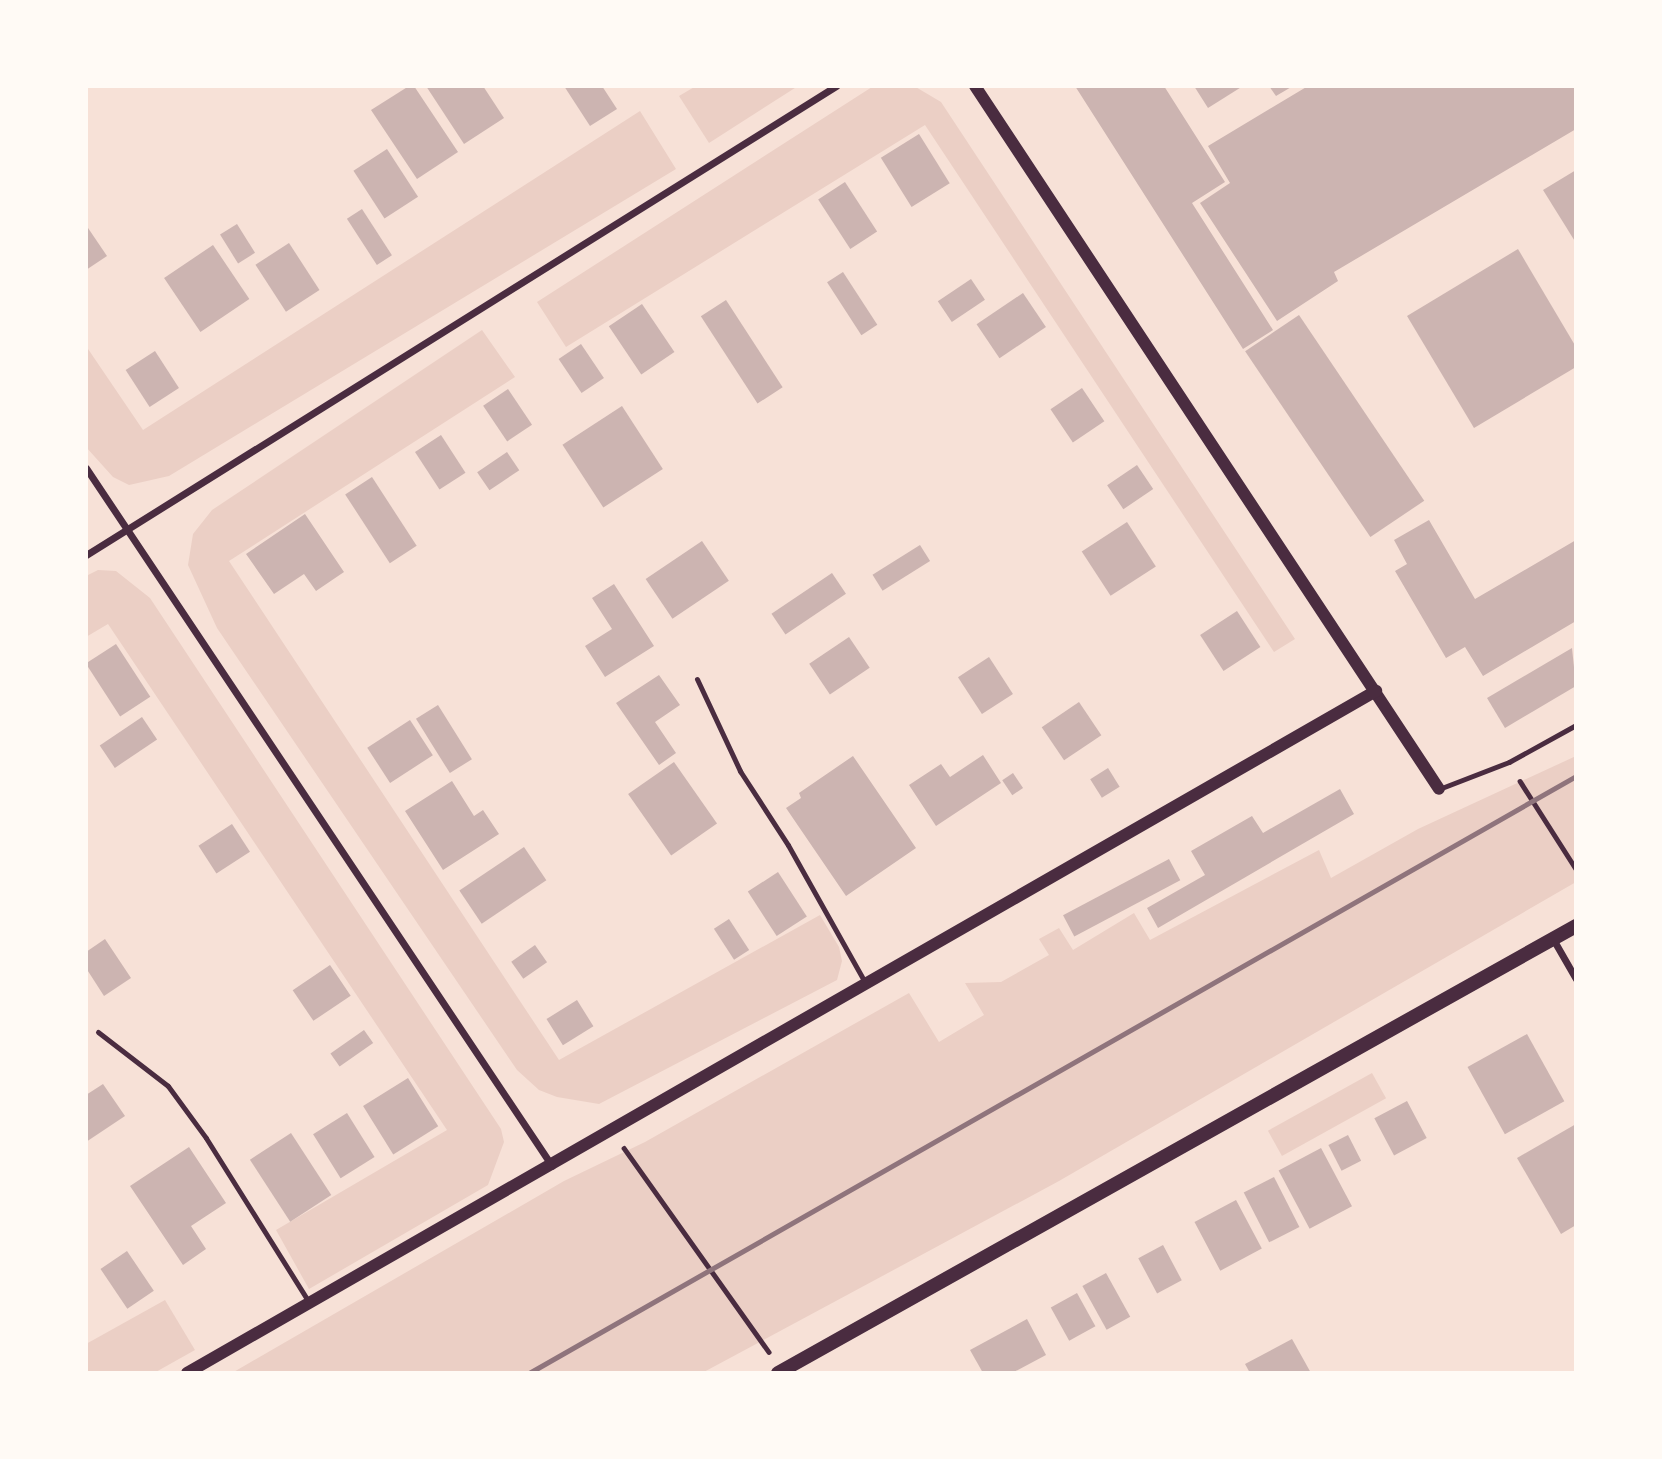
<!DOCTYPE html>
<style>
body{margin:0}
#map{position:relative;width:1662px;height:1459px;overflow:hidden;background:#f7e1d7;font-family:"Work Sans",sans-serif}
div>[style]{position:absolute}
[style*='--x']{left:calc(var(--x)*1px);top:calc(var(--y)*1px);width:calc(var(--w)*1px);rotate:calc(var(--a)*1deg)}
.green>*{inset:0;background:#ebcfc5;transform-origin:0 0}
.building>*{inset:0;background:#ccb4b1;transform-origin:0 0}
.path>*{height:4.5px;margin:-2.25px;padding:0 2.25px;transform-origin:2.25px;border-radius:2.25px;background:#4a2c40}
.service>*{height:5px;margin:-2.5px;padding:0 2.5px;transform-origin:2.5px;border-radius:2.5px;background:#4a2c40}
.minor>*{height:7px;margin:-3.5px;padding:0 3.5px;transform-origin:3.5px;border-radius:3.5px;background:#4a2c40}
.tertiary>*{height:12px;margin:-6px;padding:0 6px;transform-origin:6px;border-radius:6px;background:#4a2c40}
.secondary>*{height:14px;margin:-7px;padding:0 7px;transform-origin:7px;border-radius:7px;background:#4a2c40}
.rail>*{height:5px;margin:-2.5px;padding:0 2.5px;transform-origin:2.5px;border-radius:2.5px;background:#8f747c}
span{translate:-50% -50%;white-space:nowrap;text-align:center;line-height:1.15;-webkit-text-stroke:5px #fffaf5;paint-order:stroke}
.frame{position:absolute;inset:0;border:88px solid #fffaf5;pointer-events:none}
</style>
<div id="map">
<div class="green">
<div style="clip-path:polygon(696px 86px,798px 86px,709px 143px,679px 96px)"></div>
<div style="clip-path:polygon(914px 86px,941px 102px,1295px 639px,1274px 652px,925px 125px,566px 347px,537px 302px,872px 87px)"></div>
<div style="clip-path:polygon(640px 111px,676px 169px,169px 476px,129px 485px,113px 477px,86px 447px,86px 346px,143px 430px)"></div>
<div style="clip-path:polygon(482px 330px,515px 377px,229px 561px,559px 1060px,820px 915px,839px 947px,842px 961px,837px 980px,599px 1104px,557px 1097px,539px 1090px,517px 1070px,217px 628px,188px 565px,193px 534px,212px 510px)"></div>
<div style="clip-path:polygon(98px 570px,116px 571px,150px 598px,501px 1129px,504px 1142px,488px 1185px,309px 1289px,276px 1230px,447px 1130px,108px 624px,86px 637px,86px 576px)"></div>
<div style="clip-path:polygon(1576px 756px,1576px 882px,1059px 1181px,702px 1373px,232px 1373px,564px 1181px,645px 1142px,909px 993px,939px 1042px,984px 1015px,965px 983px,1001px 982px,1049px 955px,1039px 939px,1059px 928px,1073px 950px,1134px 913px,1150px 940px,1319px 850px,1331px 878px,1418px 829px)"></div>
<div style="left:1372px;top:1073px;width:29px;height:119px;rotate:61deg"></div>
<div style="clip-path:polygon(165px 1300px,195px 1350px,154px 1373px,86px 1373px,86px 1344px)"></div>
</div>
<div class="building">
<div style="clip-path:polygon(409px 86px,414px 86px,458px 152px,417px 179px,371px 110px)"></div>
<div style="clip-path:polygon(426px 86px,483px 86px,504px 118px,464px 144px)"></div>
<div style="clip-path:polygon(564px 86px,602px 86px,617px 109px,590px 126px)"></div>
<div style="clip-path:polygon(1075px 86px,1164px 86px,1225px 182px,1192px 203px,1273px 330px,1243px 349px)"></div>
<div style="clip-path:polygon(1194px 86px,1243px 86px,1208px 108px)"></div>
<div style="clip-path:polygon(1269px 86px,1293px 86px,1276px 96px)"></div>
<div style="clip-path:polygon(1308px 86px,1576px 86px,1576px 129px,1334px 272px,1338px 281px,1277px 321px,1200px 203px,1230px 183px,1208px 146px)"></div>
<div style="left:919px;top:134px;width:58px;height:45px;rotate:58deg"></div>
<div style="left:387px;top:149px;width:57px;height:40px;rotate:57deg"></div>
<div style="clip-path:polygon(1576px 170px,1576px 243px,1543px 190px)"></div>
<div style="left:845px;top:182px;width:59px;height:32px;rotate:57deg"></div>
<div style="left:362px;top:209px;width:55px;height:18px;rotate:57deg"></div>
<div style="left:237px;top:224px;width:34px;height:20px;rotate:58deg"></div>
<div style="clip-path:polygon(86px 225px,107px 256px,86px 270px)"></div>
<div style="left:289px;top:243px;width:56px;height:40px;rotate:57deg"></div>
<div style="left:213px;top:245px;width:65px;height:59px;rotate:56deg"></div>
<div style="clip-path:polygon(1518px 249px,1576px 347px,1576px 367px,1474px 428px,1407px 316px)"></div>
<div style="left:843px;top:272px;width:63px;height:19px;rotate:57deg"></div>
<div style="left:971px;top:279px;width:25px;height:40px;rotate:56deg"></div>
<div style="left:1023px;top:293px;width:41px;height:56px;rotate:56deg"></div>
<div style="left:726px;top:300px;width:104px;height:30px;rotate:57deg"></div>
<div style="left:642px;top:304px;width:58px;height:40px;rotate:56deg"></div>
<div style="left:1299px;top:315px;width:224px;height:65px;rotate:56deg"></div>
<div style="left:581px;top:344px;width:41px;height:27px;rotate:56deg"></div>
<div style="left:155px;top:351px;width:44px;height:35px;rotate:57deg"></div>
<div style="left:1082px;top:388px;width:40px;height:38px;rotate:56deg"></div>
<div style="left:508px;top:389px;width:43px;height:30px;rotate:56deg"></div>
<div style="left:622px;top:406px;width:75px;height:71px;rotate:57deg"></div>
<div style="left:441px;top:435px;width:45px;height:31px;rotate:57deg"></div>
<div style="left:507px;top:452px;width:22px;height:36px;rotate:56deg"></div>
<div style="left:1137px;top:465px;width:29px;height:36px;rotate:56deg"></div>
<div style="left:372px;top:477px;width:82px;height:32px;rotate:57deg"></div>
<div style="clip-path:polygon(305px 514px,344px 572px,316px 591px,304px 574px,274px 594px,246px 554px)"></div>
<div style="clip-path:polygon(1429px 520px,1475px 599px,1576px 540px,1576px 621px,1483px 676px,1465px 647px,1446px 658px,1395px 571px,1407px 564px,1394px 540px)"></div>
<div style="left:1127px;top:522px;width:53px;height:54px;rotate:57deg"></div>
<div style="left:702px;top:541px;width:48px;height:68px;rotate:56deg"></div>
<div style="left:920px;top:545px;width:19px;height:56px;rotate:58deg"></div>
<div style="left:832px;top:573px;width:25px;height:73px;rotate:56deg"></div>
<div style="clip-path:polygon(614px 584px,654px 646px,605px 677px,585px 646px,612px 629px,592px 598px)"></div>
<div style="left:1237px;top:611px;width:43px;height:44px;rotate:57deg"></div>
<div style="left:849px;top:637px;width:37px;height:48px;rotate:56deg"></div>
<div style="left:116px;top:644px;width:63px;height:36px;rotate:57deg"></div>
<div style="clip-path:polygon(1572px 648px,1576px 686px,1505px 728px,1487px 698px)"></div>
<div style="left:989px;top:657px;width:44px;height:37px;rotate:57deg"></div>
<div style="clip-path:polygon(659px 675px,680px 705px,655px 722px,676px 753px,659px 765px,616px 703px)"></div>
<div style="left:1079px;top:702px;width:40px;height:45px;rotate:56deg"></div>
<div style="left:438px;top:705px;width:64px;height:26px;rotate:58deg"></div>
<div style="left:142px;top:717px;width:27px;height:51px;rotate:56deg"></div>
<div style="left:410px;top:720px;width:42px;height:51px;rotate:57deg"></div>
<div style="clip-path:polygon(983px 755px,1001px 783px,936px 826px,909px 785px,941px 764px,950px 777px)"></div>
<div style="clip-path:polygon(853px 756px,916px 848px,846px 896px,786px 808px,801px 798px,799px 793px)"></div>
<div style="left:674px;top:762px;width:75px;height:56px;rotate:55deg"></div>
<div style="left:1108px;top:768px;width:22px;height:21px;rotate:58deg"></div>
<div style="left:1013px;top:773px;width:18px;height:13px;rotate:56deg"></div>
<div style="clip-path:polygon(452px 781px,474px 816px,483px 810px,499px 834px,443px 870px,405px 811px)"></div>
<div style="clip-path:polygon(1340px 789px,1354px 814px,1158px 928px,1147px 908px,1205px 875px,1191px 851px,1252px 816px,1263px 833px)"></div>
<div style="left:232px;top:824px;width:33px;height:40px;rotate:57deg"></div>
<div style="left:524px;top:847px;width:40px;height:78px;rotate:56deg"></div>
<div style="left:1169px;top:859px;width:24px;height:120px;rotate:62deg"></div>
<div style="left:778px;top:872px;width:53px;height:36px;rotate:57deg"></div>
<div style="left:729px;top:919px;width:37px;height:18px;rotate:57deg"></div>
<div style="clip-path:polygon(105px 939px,131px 978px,104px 996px,86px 968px,86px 952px)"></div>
<div style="left:535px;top:945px;width:21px;height:29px;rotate:55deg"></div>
<div style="left:330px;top:965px;width:37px;height:45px;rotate:56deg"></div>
<div style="left:577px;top:1000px;width:31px;height:36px;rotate:58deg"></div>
<div style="left:364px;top:1030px;width:16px;height:41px;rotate:55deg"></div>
<div style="left:1527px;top:1034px;width:77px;height:68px;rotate:61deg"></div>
<div style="left:408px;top:1078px;width:57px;height:53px;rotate:58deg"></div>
<div style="clip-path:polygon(103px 1084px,125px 1116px,86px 1142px,86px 1095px)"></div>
<div style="left:1407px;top:1101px;width:42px;height:37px;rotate:62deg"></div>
<div style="left:347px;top:1113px;width:52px;height:40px;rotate:58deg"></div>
<div style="clip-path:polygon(1576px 1124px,1576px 1225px,1561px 1234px,1517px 1158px)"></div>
<div style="left:291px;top:1133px;width:74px;height:49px;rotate:57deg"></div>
<div style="left:1348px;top:1135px;width:29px;height:22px;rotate:63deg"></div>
<div style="clip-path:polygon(189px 1147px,226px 1203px,191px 1226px,206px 1249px,183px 1265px,130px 1186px)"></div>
<div style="left:1321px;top:1148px;width:66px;height:48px;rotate:62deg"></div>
<div style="left:1274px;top:1177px;width:56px;height:34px;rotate:63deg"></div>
<div style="left:1236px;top:1200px;width:55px;height:47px;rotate:62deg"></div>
<div style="left:1163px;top:1245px;width:40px;height:28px;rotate:62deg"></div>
<div style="left:127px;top:1251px;width:48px;height:32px;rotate:56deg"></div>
<div style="left:1106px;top:1273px;width:50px;height:27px;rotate:61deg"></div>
<div style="left:1077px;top:1293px;width:38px;height:30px;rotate:61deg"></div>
<div style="clip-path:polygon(1027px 1319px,1046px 1355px,1012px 1373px,983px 1373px,970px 1350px)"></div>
<div style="clip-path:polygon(1292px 1339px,1311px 1373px,1250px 1373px,1245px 1364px)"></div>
</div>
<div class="path">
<div style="--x:1520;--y:781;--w:104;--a:57.5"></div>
<div style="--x:624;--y:1148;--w:250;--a:54.6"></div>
</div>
<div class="service">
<div style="--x:697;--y:679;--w:102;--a:64.9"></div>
<div style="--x:740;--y:771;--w:88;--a:57"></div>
<div style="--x:788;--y:845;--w:157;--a:60.7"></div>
<div style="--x:1439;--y:789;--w:75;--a:-21.1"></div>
<div style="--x:1509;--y:762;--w:77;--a:-28.9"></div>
<div style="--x:98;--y:1032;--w:88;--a:37.6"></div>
<div style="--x:168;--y:1086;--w:64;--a:53.8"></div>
<div style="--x:206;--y:1138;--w:194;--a:57.9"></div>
</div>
<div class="minor">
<div style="--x:86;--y:468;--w:839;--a:56.27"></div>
<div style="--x:86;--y:555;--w:885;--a:-32.02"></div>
<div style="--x:1553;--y:939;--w:46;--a:60.1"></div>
</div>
<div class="tertiary">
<div style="--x:975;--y:86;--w:842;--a:56.57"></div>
<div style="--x:187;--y:1373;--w:1371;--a:-29.84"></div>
</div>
<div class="secondary">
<div style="--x:778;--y:1373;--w:915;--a:-29.26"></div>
</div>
<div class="rail">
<div style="--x:529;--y:1373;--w:1205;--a:-29.69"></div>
</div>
<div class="frame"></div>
</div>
